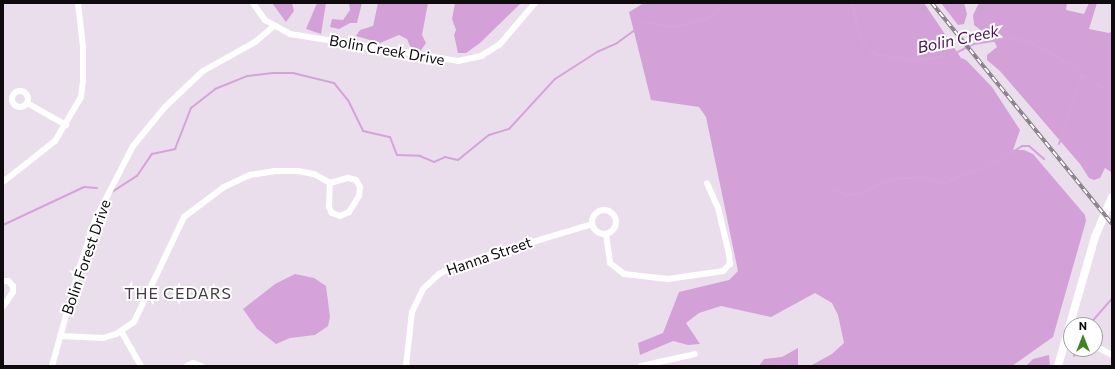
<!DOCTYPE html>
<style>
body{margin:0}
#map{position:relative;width:1115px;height:369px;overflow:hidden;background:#ebdeec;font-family:Commissioner,sans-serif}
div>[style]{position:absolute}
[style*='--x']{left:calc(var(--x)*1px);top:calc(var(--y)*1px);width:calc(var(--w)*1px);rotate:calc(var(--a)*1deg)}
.forest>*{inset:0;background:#d3a1d8}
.water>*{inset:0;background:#d5a3da}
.stream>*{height:2px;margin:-1px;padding:0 1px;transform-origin:1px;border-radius:1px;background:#d5a3da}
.street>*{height:6px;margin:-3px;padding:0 3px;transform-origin:3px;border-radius:3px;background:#fff}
.street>.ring{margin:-3px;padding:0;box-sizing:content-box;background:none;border:6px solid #fff;border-radius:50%}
.secondary>*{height:8px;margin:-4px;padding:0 4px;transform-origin:4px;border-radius:4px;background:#fff}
.rail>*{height:3.5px;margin-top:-1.75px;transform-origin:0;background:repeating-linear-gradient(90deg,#fff 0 6px,#857c86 0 12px);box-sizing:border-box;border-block:1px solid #857c86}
span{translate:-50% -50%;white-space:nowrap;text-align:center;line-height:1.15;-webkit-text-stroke:4px #fff;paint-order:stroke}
.street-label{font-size:15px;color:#0e0a0e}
.water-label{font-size:16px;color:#4d1053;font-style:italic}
.neighbourhood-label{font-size:16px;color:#453a46;letter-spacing:1px}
.frame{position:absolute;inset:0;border:4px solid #0e0a0e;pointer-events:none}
.north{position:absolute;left:1063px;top:317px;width:40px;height:40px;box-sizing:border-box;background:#fff;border:1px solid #9f9d9f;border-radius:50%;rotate:0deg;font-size:11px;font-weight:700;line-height:16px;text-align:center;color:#0e0a0e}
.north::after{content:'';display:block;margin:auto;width:14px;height:18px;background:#428325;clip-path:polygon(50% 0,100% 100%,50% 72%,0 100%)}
</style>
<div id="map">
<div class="forest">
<div style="clip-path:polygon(272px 3px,292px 3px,294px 11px,286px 22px)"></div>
<div style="clip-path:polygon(317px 3px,326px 3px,321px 34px,306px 29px)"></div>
<div style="clip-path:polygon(349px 3px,362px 3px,357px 23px,350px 23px,339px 29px,330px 27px,332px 19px,343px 20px,350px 10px)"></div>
<div style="clip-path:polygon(378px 3px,428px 3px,422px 35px,426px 43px,419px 53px,412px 51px,407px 39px,399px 35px,380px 43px,356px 36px,360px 30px,373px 26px)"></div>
<div style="clip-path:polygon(455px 3px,521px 3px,480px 43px,466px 53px,458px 53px,454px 35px,456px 30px,452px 19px)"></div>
<div style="clip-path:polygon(644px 3px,924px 3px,961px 58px,966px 60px,992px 87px,1020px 130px,1013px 150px,1024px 150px,1033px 154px,1085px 215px,1086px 221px,1053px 337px,1012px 366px,810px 366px,832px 354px,844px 343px,838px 315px,832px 303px,815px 293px,771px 317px,721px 306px,699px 313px,686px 323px,700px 344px,688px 345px,673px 341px,640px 355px,638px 343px,663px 333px,679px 292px,729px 280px,738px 271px,706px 117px,699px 107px,651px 100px,629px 12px)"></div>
<div style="clip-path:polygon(941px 3px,964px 3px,967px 14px,964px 24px,958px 25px)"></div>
<div style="clip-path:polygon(979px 3px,1067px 3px,1066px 10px,1084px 14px,1089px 3px,1097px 3px,1089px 29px,1109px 33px,1112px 31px,1112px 177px,1111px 172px,1105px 168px,1100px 178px,1094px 180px,1089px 178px,1080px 164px,1000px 71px,987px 60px,987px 55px,997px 47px,993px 39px,974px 25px,973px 15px)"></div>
<div style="clip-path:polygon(798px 348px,798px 366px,759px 366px,764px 359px,782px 357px)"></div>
<div style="clip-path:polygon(1049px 355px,1050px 366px,1026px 366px,1033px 359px)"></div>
</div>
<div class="water">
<div style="clip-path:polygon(295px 274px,314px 278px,326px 286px,330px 317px,328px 326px,315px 335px,290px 338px,276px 344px,257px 329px,243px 309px,275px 284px)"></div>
</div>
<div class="stream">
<div style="--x:851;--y:3;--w:33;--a:74"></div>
<div style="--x:860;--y:35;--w:10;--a:66"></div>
<div style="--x:864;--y:44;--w:14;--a:45"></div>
<div style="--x:874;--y:54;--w:37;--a:9"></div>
<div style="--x:911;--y:60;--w:18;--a:-3"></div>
<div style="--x:929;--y:59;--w:25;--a:-11"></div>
<div style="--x:954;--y:54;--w:22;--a:-27"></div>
<div style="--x:974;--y:44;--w:38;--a:-9"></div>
<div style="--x:1012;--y:38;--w:18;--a:13"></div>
<div style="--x:1030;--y:42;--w:19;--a:28"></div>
<div style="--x:1047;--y:51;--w:31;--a:31"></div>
<div style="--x:1074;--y:67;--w:13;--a:51"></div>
<div style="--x:1082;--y:77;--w:5;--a:0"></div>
<div style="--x:1087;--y:77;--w:30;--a:34"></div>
<div style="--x:1079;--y:85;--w:9;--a:-69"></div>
<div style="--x:1059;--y:144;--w:58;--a:-71.9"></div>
<div style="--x:830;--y:189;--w:18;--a:19"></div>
<div style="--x:847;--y:195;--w:13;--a:-9"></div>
<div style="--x:860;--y:193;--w:37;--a:-22"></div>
<div style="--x:894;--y:179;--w:26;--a:-4"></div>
<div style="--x:920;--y:177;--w:24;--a:15"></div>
<div style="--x:943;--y:183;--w:54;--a:-21.8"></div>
<div style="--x:993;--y:163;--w:34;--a:-30"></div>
<div style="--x:1022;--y:146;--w:7;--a:0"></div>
<div style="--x:1029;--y:146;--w:20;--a:41"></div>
<div style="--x:112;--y:192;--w:30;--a:-33"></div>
<div style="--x:137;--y:176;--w:27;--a:-56"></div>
<div style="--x:152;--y:154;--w:24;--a:-12"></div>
<div style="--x:175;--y:149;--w:44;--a:-68.7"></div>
<div style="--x:191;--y:108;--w:31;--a:-38"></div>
<div style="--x:215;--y:89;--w:35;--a:-22"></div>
<div style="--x:248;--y:76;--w:25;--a:-7"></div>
<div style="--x:273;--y:73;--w:20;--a:0"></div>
<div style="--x:293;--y:73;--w:42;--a:13.7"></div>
<div style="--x:334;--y:83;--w:22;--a:51"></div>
<div style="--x:348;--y:100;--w:34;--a:64"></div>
<div style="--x:363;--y:131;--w:28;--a:13"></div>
<div style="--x:390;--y:137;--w:19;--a:69"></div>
<div style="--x:397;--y:155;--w:23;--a:2"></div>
<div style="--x:420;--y:156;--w:15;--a:23"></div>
<div style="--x:434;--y:162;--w:12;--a:-24"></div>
<div style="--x:445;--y:157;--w:13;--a:13"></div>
<div style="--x:458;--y:160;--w:40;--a:-39"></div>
<div style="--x:489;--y:135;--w:21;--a:-17"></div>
<div style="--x:509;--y:129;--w:68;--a:-47.4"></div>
<div style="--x:555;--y:79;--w:50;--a:-32.7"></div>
<div style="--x:597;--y:52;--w:22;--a:-24"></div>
<div style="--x:617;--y:43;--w:36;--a:-36"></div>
<div style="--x:646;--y:22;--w:25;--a:11"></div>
<div style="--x:671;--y:27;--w:13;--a:-9"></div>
<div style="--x:684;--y:25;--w:24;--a:-15"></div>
<div style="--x:707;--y:19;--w:25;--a:-40"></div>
<div style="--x:3;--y:225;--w:89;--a:-25.1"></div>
<div style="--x:84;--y:187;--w:13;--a:4"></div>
<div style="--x:1089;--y:325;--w:35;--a:-49"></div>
<div style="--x:1074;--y:356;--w:9;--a:-54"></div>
</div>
<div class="street">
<div style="--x:253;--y:3;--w:21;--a:55"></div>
<div style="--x:265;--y:20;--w:29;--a:29"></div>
<div style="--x:290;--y:34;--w:170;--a:9.1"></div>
<div style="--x:458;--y:61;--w:24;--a:-12"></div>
<div style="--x:481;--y:56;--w:22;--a:-32"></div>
<div style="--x:500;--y:44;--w:54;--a:-49.5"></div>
<div class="ring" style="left:12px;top:91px;width:10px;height:10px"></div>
<div style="--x:27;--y:103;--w:45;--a:29.4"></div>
<div style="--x:3;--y:182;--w:66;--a:-38.3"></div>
<div style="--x:55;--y:141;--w:51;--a:-59.4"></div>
<div style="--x:81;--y:97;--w:16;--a:-83"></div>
<div style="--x:83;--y:81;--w:34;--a:-90"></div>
<div style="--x:83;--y:47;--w:44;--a:-96.5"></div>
<div class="ring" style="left:592px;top:210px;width:18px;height:18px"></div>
<div style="--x:606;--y:234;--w:29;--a:82"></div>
<div style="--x:610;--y:263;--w:18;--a:38"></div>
<div style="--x:624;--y:274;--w:44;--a:6.5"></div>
<div style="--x:668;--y:279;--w:56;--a:-8.3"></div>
<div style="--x:723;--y:271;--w:10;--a:-45"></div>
<div style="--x:730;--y:264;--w:10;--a:-96"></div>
<div style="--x:729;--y:254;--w:47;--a:-103.4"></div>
<div style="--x:718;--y:208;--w:27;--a:-114"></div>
<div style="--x:3;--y:281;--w:5;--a:0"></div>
<div style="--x:8;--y:281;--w:7;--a:45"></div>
<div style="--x:13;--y:286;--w:6;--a:90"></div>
<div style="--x:13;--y:292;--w:18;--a:124"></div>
<div style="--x:121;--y:331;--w:40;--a:60.3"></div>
<div style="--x:60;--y:336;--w:43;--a:2.7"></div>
<div style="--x:103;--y:338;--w:14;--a:-17"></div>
<div style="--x:116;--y:334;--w:22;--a:-34"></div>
<div style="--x:134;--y:322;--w:116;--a:-64.5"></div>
<div style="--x:184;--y:217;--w:50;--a:-36.9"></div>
<div style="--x:224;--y:187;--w:29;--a:-25"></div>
<div style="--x:250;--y:175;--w:24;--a:-9"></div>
<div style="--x:274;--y:171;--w:24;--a:0"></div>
<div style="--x:298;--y:171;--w:16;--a:11"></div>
<div style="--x:314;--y:174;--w:18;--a:29"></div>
<div style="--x:330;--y:183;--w:19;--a:-16"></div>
<div style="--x:348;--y:178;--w:8;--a:14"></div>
<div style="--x:356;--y:180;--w:8;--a:60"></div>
<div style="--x:360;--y:187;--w:9;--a:96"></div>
<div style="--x:359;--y:196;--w:19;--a:122"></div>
<div style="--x:349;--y:212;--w:10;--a:156"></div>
<div style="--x:340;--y:216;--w:9;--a:-159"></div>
<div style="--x:332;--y:213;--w:7;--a:-117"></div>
<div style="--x:329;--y:207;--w:24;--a:-88"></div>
<div style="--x:1095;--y:346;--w:19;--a:28"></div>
<div style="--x:52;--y:366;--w:98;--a:-74.5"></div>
<div style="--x:78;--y:272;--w:57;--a:-71.6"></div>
<div style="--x:96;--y:218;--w:81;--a:-62.8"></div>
<div style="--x:133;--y:146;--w:50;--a:-50.6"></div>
<div style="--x:165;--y:107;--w:52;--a:-43.5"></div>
<div style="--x:203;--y:71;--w:60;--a:-29.1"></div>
<div style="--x:255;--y:42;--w:23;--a:-40"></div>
<div style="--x:187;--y:366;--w:7;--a:-27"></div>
<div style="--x:193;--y:363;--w:9;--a:21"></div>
<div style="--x:406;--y:366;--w:54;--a:-83.7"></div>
<div style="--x:412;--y:312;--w:25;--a:-64"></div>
<div style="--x:423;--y:289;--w:22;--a:-43"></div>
<div style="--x:439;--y:274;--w:22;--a:-27"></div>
<div style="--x:459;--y:264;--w:139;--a:-16.7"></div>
<div style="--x:641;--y:366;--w:55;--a:-12.5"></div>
</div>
<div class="secondary">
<div style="--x:1058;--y:366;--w:134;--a:-74"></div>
<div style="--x:1095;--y:237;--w:43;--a:-67"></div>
</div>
<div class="rail">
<div style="--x:932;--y:3;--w:285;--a:50.8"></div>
</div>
<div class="street-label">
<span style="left:387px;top:50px;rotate:10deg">Bolin Creek Drive</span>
<span style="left:489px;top:256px;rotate:-19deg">Hanna Street</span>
<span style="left:86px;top:257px;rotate:-71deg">Bolin Forest Drive</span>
</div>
<div class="water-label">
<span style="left:958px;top:39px;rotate:-12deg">Bolin Creek</span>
</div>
<div class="neighbourhood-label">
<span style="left:178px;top:293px">THE CEDARS</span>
</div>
<div class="frame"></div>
<div class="north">N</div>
</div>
